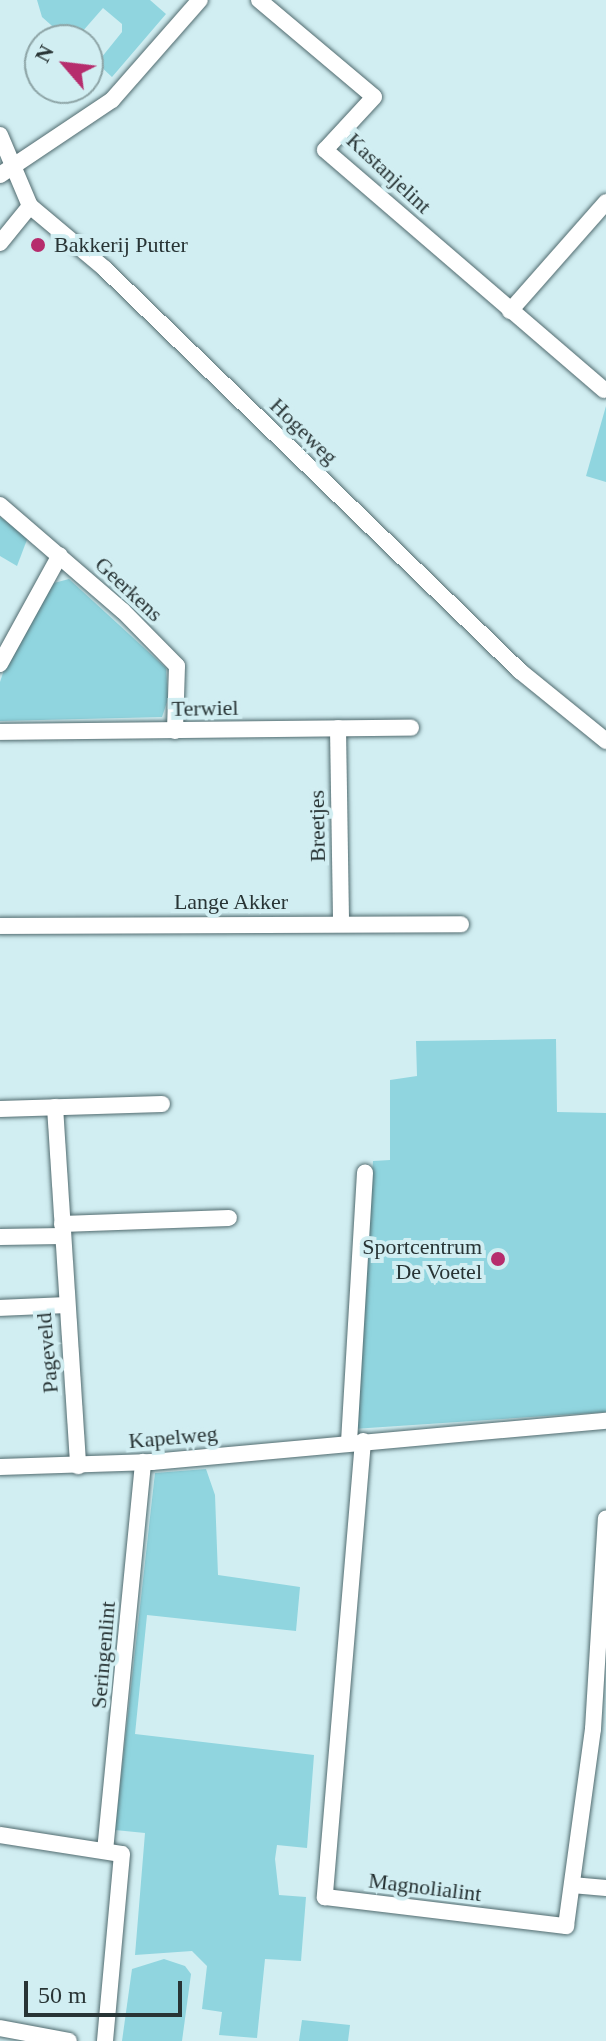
<!DOCTYPE html>
<style>
body{margin:0}
#map{position:relative;width:606px;height:2041px;overflow:hidden;background:#d1eef2;font-family:"Times New Roman",serif}
div>[style]{position:absolute}
[style*='--x']{left:calc(var(--x)*1px);top:calc(var(--y)*1px);width:calc(var(--w)*1px);rotate:calc(var(--a)*1deg)}
.green>*{inset:0;background:#90d5df}
.roads{filter:drop-shadow(0 0 2px #516b6f) drop-shadow(0 0 2px #516b6f)}
.street>*{height:16px;margin:-8px;padding:0 8px;transform-origin:8px;border-radius:8px;background:#fff}
.dots>*{width:22px;height:22px;translate:-50% -50%;box-sizing:border-box;border:4px solid #d1eef2;border-radius:50%}
span{translate:-50% -50%;white-space:nowrap;text-align:center;line-height:1.15;-webkit-text-stroke:8px #d1eef2;paint-order:stroke}
.street-label{font-size:22px;color:#283435}
.poi-label{font-size:22px;color:#283435}
.left{translate:0 -50%;text-align:left}
.right{translate:-100% -50%;text-align:right}
.north{position:absolute;left:24px;top:24px;width:80px;height:80px;box-sizing:border-box;background:#d1eef2;border:2px solid #8da4a6;border-radius:50%;rotate:298deg;font-size:22px;font-weight:700;line-height:32px;text-align:center;color:#283435}
.north::after{content:'';display:block;margin:auto;width:28px;height:36px;background:#b62d6d;clip-path:polygon(50% 0,100% 100%,50% 72%,0 100%)}
.scale{position:absolute;left:24px;top:1981px;width:158px;height:36px;box-sizing:border-box;border:4px solid #283435;border-top:0;padding-left:10px;font-size:24px;line-height:28px;white-space:nowrap;color:#283435;-webkit-text-stroke:6px #d1eef2;paint-order:stroke}
</style>
<div id="map">
<div class="green">
<div style="clip-path:polygon(37px 0,150px 0,166px 14px,112px 77px,97px 63px,122px 32px,122px 24px,103px 8px,75px 40px,68px 40px,42px 17px)"></div>
<div style="clip-path:polygon(606px 406px,606px 482px,586px 476px)"></div>
<div style="clip-path:polygon(0 517px,28px 537px,17px 566px,0 556px)"></div>
<div style="clip-path:polygon(69px 579px,166px 668px,168px 699px,162px 717px,0 721px,0 682px,7px 661px,54px 583px)"></div>
<div style="clip-path:polygon(556px 1039px,557px 1112px,606px 1113px,606px 1412px,353px 1429px,373px 1161px,390px 1160px,390px 1080px,417px 1076px,416px 1041px)"></div>
<div style="clip-path:polygon(206px 1469px,215px 1495px,218px 1575px,300px 1587px,296px 1631px,147px 1615px,135px 1734px,314px 1755px,307px 1848px,277px 1845px,275px 1859px,279px 1895px,306px 1897px,301px 1961px,265px 1959px,257px 2038px,219px 2035px,222px 2012px,202px 2009px,207px 1966px,192px 1951px,135px 1955px,145px 1833px,115px 1830px,155px 1473px)"></div>
<div style="clip-path:polygon(164px 1959px,185px 1966px,191px 1974px,182px 2041px,122px 2041px,132px 1969px)"></div>
<div style="clip-path:polygon(302px 2020px,350px 2025px,348px 2041px,299px 2041px)"></div>
</div>
<div class="roads">
<div class="street">
<div style="--x:259;--y:0;--w:150;--a:40.1"></div>
<div style="--x:374;--y:97;--w:72;--a:132.8"></div>
<div style="--x:325;--y:150;--w:368;--a:40.7"></div>
<div style="--x:0;--y:135;--w:77;--a:67.1"></div>
<div style="--x:30;--y:206;--w:98;--a:40"></div>
<div style="--x:105;--y:269;--w:578;--a:44.09"></div>
<div style="--x:520;--y:671;--w:111;--a:39.1"></div>
<div style="--x:0;--y:175;--w:135;--a:-33.8"></div>
<div style="--x:112;--y:100;--w:133;--a:-48.7"></div>
<div style="--x:0;--y:243;--w:48;--a:-51"></div>
<div style="--x:510;--y:311;--w:145;--a:-48.6"></div>
<div style="--x:0;--y:505;--w:162;--a:40.8"></div>
<div style="--x:123;--y:611;--w:77;--a:45.5"></div>
<div style="--x:177;--y:666;--w:65;--a:91.8"></div>
<div style="--x:0;--y:664;--w:124;--a:-61.2"></div>
<div style="--x:338;--y:728;--w:196;--a:89.1"></div>
<div style="--x:0;--y:732;--w:411;--a:-0.6"></div>
<div style="--x:0;--y:926;--w:461;--a:-0.2"></div>
<div style="--x:55;--y:1107;--w:360;--a:86.3"></div>
<div style="--x:0;--y:1109;--w:162;--a:-1.8"></div>
<div style="--x:62;--y:1224;--w:167;--a:-2.1"></div>
<div style="--x:0;--y:1237;--w:62;--a:-0.9"></div>
<div style="--x:0;--y:1308;--w:65;--a:-2.6"></div>
<div style="--x:363;--y:1441;--w:458;--a:94.8"></div>
<div style="--x:325;--y:1897;--w:243;--a:6.9"></div>
<div style="--x:566;--y:1926;--w:199;--a:-82.2"></div>
<div style="--x:593;--y:1729;--w:211;--a:-86.5"></div>
<div style="--x:349;--y:1442;--w:270;--a:-86.6"></div>
<div style="--x:0;--y:1467;--w:152;--a:-1.9"></div>
<div style="--x:152;--y:1462;--w:456;--a:-5.2"></div>
<div style="--x:0;--y:1835;--w:123;--a:8.9"></div>
<div style="--x:122;--y:1854;--w:188;--a:95.2"></div>
<div style="--x:105;--y:1851;--w:391;--a:-84.4"></div>
<div style="--x:572;--y:1885;--w:34;--a:5"></div>
<div style="--x:0;--y:2028;--w:70;--a:10.7"></div>
</div>
</div>
<div class="dots">
<div style="left:38px;top:245px;background:#b62d6d"></div>
<div style="left:498px;top:1259px;background:#b62d6d"></div>
</div>
<div class="street-label">
<span style="left:389px;top:173px;rotate:43deg">Kastanjelint</span>
<span style="left:304px;top:431px;rotate:44deg">Hogeweg</span>
<span style="left:129px;top:589px;rotate:43deg">Geerkens</span>
<span style="left:205px;top:708px;rotate:-1deg">Terwiel</span>
<span style="left:317px;top:826px;rotate:-91deg">Breetjes</span>
<span style="left:231px;top:902px">Lange Akker</span>
<span style="left:47px;top:1353px;rotate:-95deg">Pageveld</span>
<span style="left:173px;top:1437px;rotate:-5deg">Kapelweg</span>
<span style="left:103px;top:1655px;rotate:-85deg">Seringenlint</span>
<span style="left:425px;top:1887px;rotate:7deg">Magnolialint</span>
</div>
<div class="poi-label">
<span class="left" style="left:54px;top:245px">Bakkerij Putter</span>
<span class="right" style="left:482px;top:1259px">Sportcentrum<br>De Voetel</span>
</div>
<div class="north">N</div>
<div class="scale">50 m</div>
</div>
